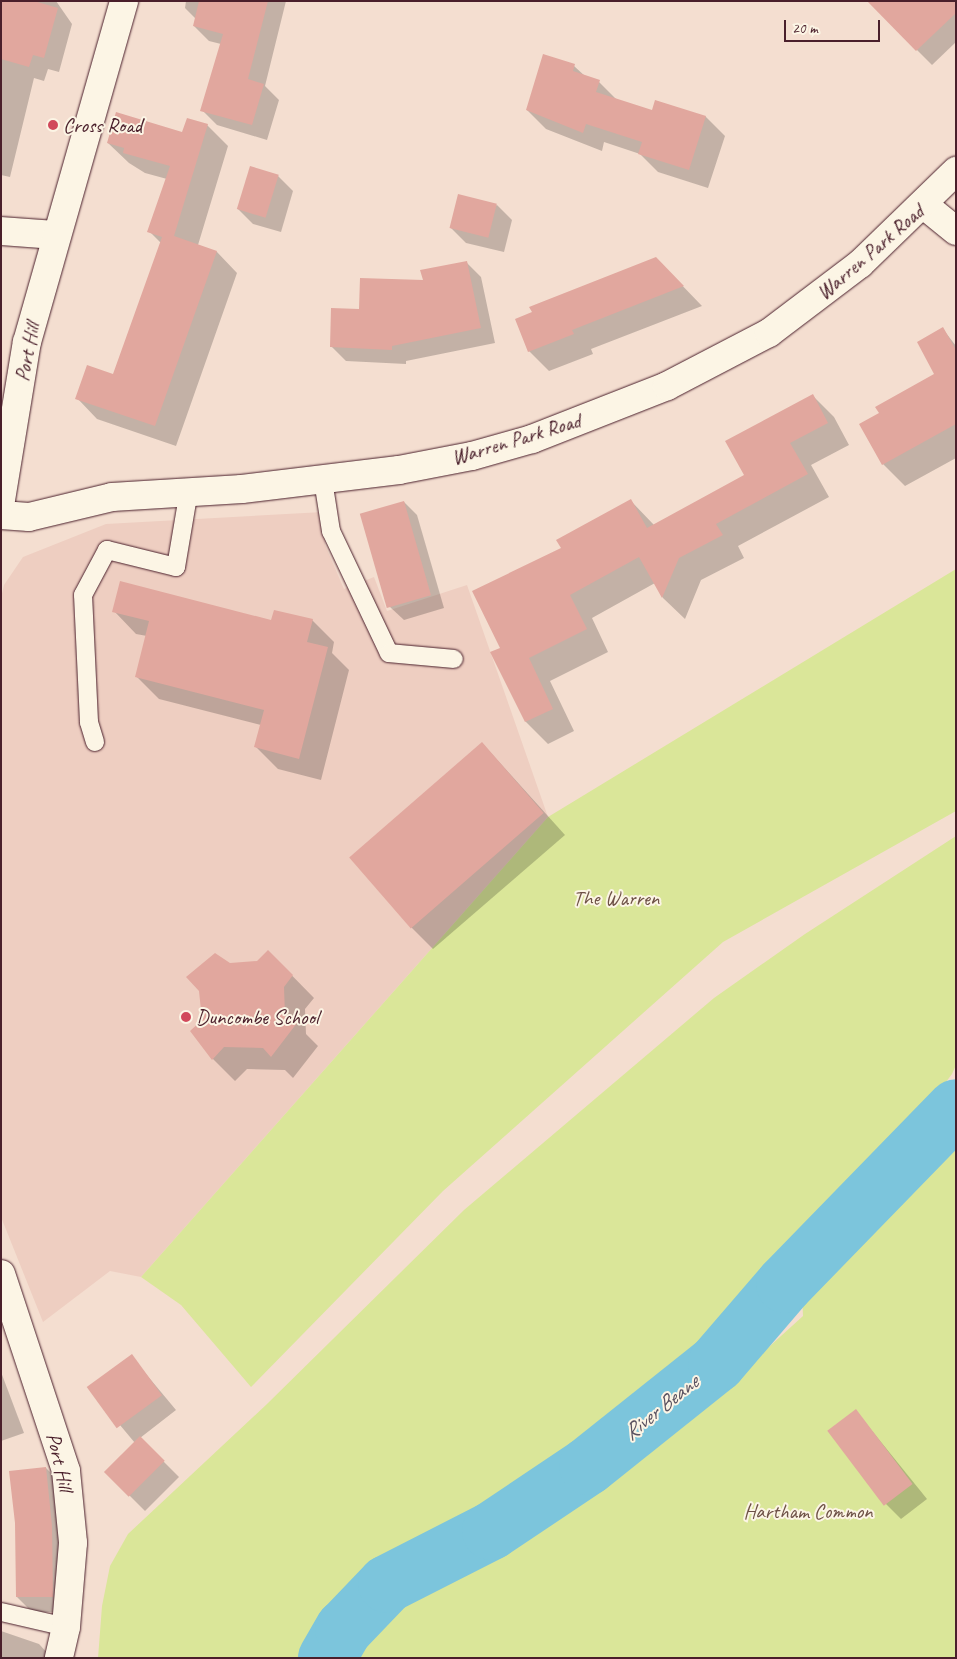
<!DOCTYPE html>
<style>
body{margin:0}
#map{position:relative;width:957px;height:1659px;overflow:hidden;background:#f4ded0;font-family:Caveat,sans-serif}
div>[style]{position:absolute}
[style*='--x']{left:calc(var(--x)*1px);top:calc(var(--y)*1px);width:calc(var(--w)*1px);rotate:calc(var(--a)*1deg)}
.built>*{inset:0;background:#eecec1}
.green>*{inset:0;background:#dae699}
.shadow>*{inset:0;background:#0003}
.river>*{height:58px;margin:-29px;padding:0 29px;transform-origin:29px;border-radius:29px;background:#7cc5dc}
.building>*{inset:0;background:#e1a79e;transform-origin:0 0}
.roads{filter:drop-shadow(0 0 1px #4a1f2b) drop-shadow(0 0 1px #4a1f2b)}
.service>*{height:18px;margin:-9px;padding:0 9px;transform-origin:9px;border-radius:9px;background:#fcf5e5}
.minor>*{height:28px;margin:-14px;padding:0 14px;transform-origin:14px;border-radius:14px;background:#fcf5e5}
.secondary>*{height:28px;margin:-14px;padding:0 14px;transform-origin:14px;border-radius:14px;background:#fcf5e5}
.dots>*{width:14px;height:14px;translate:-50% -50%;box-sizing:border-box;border:2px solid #fcf5e5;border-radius:50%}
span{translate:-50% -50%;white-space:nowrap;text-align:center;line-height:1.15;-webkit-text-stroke:4px #fcf5e5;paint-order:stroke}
.poi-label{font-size:21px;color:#4a1f2b}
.left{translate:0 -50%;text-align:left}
.street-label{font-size:21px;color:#4a1f2b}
.park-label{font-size:21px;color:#6e5146}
.water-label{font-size:22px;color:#595160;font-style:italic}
.frame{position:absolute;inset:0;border:2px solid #4a1f2b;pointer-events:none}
.scale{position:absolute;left:784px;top:20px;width:96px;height:22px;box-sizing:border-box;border:2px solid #4a1f2b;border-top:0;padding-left:6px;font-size:15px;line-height:18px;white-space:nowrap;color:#4a1f2b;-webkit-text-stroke:4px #fcf5e5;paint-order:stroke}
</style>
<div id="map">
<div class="built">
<div style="clip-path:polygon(323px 512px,325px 545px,344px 589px,374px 577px,387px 611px,467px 585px,548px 817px,141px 1277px,110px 1271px,43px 1322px,1px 1217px,1px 598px,4px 585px,23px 557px,106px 524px)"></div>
</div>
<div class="green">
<div style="clip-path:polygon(956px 569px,956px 811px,723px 942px,443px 1191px,251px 1387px,181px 1305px,141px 1277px,548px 817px)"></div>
<div style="clip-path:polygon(956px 836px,956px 1065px,952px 1074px,908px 1132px,854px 1179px,706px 1342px,510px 1499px,413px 1548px,356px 1586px,316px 1624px,300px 1658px,98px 1658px,102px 1606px,110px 1566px,128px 1534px,267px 1404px,464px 1210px,714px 998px,805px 934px)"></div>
<div style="clip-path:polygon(956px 1139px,956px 1658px,354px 1658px,394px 1612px,433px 1581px,513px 1543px,705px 1405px,803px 1316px,802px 1295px)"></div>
</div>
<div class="shadow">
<div style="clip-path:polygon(1px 1px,56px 1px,72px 24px,59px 72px,48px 69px,44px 81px,34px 78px,10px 177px,1px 175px)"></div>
<div style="clip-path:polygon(186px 1px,286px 1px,265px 86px,279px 100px,267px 140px,217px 125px,202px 110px,221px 44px,209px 41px,194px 26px,196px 19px,185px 8px)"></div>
<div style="clip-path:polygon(956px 1px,956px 42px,932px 65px,874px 7px)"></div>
<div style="clip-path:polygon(574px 66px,586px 77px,599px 82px,618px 101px,653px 112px,656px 101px,706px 117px,725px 136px,708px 188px,658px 172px,640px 154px,604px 142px,602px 151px,546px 129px,527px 110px)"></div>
<div style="clip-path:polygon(207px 125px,228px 146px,198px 245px,217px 252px,237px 273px,176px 446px,97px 419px,77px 398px,113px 376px,161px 243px,149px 231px,167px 179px,145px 173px,129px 163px,108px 143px,183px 133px)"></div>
<div style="clip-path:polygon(278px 176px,293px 191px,281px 232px,253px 224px,238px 209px)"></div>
<div style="clip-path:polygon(497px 205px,512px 220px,504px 252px,466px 243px,451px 228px)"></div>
<div style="clip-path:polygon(466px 262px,481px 277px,495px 343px,406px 361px,406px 364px,346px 361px,331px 346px,360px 311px)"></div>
<div style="clip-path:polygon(675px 278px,702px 306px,591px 349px,593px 354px,549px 371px,529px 351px,533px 313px)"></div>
<div style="clip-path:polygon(943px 329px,956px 346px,956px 458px,905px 486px,883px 464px,881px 414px,938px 374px)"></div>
<div style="clip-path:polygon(812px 395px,834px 417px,849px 445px,811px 465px,829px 497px,738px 546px,744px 558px,701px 580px,685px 619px,663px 598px,655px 583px,592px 618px,608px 652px,550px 681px,574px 731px,548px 744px,526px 722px,501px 649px,562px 548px,631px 501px,654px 525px,746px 476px)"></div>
<div style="clip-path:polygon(404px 502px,417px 515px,444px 608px,404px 620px,390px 607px)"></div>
<div style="clip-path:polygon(114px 611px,272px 621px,312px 620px,334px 642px,332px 653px,349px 670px,321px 780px,278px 769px,256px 747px,261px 725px,159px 699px,137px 677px,147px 636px,136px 634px)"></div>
<div style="clip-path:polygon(482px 743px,565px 835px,433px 949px,411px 927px)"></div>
<div style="clip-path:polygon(268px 951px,314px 998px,305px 1009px,306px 1034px,318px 1046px,293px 1078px,285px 1070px,247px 1069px,235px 1081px,213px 1059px,203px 1021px)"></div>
<div style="clip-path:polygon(131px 1356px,176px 1410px,140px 1438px,179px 1477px,145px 1511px,106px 1472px,135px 1443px,89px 1388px)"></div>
<div style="clip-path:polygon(1px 1372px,24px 1433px,1px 1441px)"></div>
<div style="clip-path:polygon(856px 1411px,927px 1499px,901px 1519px,886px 1504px)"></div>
<div style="clip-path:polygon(46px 1468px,61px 1483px,67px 1612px,32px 1612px,17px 1597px)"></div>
<div style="clip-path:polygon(1px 1631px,39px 1644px,52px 1658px,1px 1658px)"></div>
</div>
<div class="river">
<div style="--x:327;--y:1658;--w:34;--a:-60"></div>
<div style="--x:344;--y:1629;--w:62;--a:-46.3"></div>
<div style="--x:387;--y:1584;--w:117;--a:-27"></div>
<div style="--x:491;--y:1531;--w:117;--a:-33.8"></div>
<div style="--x:588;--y:1466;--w:165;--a:-38.6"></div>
<div style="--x:717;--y:1363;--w:104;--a:-49.3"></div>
<div style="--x:785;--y:1284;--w:245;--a:-45.8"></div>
</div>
<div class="building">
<div style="clip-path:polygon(1px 1px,34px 1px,58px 8px,44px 58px,33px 55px,29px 67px,1px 59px)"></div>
<div style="clip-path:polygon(199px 1px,268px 1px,248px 79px,264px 84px,252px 125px,200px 111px,223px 34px,193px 26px)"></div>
<div style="clip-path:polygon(867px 1px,956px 1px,956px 13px,916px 51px)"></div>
<div style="clip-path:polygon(543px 54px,575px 64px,573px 71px,600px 80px,596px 92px,652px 110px,655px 100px,706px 116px,689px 170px,638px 154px,642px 142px,586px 124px,583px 133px,526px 110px)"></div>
<div style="clip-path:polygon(116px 112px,182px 132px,187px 118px,208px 124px,174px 236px,217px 251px,155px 426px,75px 399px,87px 365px,113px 374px,162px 237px,147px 232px,170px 166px,123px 153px,124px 148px,107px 143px)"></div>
<div style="left:250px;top:166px;width:30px;height:45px;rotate:17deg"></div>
<div style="left:458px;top:194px;width:40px;height:35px;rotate:14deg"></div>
<div style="clip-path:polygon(656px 257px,684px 286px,572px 330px,574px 334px,528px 352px,515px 319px,532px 312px,529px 307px)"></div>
<div style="clip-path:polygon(467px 261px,481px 328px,392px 346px,392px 350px,330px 347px,331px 308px,359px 309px,360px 278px,423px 280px,420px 270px)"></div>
<div style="clip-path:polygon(943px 327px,956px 350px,956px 424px,882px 465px,859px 424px,879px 413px,875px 407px,934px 374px,917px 342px)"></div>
<div style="clip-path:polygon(813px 394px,828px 423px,790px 443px,808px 474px,716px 524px,723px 535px,679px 558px,662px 598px,639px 557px,570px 595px,587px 629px,529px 658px,553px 709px,525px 722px,490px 652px,500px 648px,472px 591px,561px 548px,556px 540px,631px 499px,647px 528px,744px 475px,725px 441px)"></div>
<div style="left:404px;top:501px;width:98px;height:46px;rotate:74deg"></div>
<div style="clip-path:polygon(120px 581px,271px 620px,274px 610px,313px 619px,307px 642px,328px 647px,299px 759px,254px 747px,264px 710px,135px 677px,149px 621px,112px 612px)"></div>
<div style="left:482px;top:742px;width:94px;height:176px;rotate:49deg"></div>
<div style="clip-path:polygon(268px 950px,293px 975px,284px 987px,285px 1015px,297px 1023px,271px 1057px,263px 1048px,224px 1047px,212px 1060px,190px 1031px,202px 1020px,199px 991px,186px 977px,215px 953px,230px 963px,257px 961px)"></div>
<div style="left:132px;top:1354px;width:51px;height:56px;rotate:54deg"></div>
<div style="left:856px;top:1409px;width:94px;height:36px;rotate:53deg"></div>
<div style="left:140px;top:1436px;width:35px;height:51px;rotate:45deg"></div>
<div style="clip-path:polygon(46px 1467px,52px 1526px,53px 1597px,16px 1597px,15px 1523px,9px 1471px)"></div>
</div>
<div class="roads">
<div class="service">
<div style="--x:323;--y:480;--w:52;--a:81.1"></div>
<div style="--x:331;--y:531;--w:135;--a:64.6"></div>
<div style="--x:389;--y:653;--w:65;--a:5.3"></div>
<div style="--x:95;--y:742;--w:21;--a:-107"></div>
<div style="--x:89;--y:722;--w:127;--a:-92.7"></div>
<div style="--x:83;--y:595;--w:51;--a:-61.9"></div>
<div style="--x:107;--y:550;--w:71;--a:13.8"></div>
<div style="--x:176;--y:567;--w:78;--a:-80.4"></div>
<div style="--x:1;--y:1612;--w:67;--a:13"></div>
</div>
<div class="minor">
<div style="--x:924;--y:205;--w:41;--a:39.1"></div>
<div style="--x:1;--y:231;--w:54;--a:4.2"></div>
<div style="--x:1;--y:515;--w:28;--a:4"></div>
<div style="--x:29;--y:517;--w:85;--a:-13.5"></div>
<div style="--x:112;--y:497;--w:130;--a:-3.5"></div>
<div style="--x:242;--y:489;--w:158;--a:-6.9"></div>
<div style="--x:399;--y:470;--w:74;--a:-10.9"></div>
<div style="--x:472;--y:456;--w:62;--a:-15.8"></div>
<div style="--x:532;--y:439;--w:145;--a:-21.4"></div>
<div style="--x:667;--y:386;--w:115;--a:-27.5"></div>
<div style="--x:769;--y:333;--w:114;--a:-37.2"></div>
<div style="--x:860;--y:264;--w:134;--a:-44.1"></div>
</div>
<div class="secondary">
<div style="--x:1;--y:500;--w:160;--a:-80.7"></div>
<div style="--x:27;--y:342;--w:355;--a:-74.1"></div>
<div style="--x:1;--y:1274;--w:207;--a:71.7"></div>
<div style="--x:66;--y:1471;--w:72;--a:84.4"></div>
<div style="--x:73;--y:1543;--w:84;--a:94.8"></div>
<div style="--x:66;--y:1627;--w:32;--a:103"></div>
</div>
</div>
<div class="dots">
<div style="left:53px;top:125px;background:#d1495b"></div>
<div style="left:186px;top:1017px;background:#d1495b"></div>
</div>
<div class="poi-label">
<span class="left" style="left:63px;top:125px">Cross Road</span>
<span class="left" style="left:196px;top:1017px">Duncombe School</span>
</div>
<div class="street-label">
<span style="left:870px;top:252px;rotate:-41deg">Warren Park Road</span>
<span style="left:27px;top:352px;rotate:-79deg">Port Hill</span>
<span style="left:516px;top:439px;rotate:-17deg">Warren Park Road</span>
<span style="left:60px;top:1462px;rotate:77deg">Port Hill</span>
</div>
<div class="park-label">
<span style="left:616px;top:898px">The Warren</span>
<span style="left:808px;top:1511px">Hartham Common</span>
</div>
<div class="water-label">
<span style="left:661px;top:1408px;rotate:-39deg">River Beane</span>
</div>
<div class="frame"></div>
<div class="scale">20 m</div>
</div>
